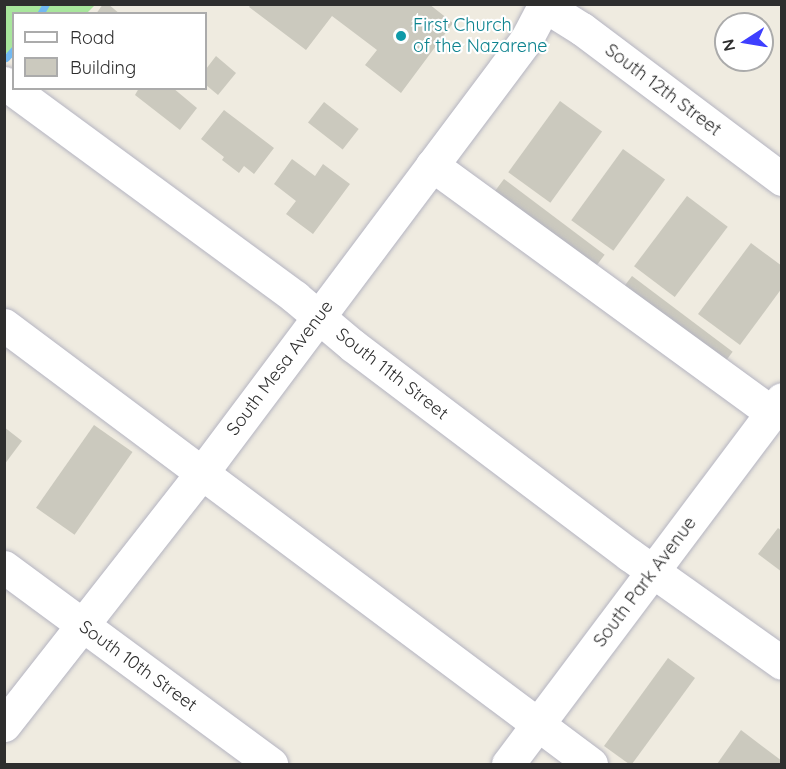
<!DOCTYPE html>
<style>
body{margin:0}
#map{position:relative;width:786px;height:769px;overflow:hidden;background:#efebe0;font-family:Quicksand,sans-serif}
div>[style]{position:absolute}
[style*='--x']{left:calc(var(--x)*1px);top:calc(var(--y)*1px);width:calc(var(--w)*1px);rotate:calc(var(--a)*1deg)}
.green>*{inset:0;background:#a8e69c}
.stream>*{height:7px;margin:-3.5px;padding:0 3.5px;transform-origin:3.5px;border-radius:3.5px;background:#72b9f2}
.building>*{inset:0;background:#cbc9be;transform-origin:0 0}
.roads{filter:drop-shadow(0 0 2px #b4b4c1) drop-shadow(0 0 2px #b4b4c1)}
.minor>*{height:33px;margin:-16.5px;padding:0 16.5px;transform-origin:16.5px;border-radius:16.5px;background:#fff}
.dots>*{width:16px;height:16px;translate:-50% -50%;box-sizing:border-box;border:3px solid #fff;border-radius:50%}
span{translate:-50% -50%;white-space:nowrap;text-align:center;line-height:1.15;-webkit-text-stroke:4.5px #fff;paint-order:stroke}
.culture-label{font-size:18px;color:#0d838f}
.left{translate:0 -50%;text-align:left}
.street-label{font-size:18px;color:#2e2e2e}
.frame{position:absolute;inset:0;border:6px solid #2e2e2e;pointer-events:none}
.legend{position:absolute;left:12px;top:12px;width:195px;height:78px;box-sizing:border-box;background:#fff;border:2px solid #ababab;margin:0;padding:8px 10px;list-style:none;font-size:18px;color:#2e2e2e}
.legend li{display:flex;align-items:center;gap:12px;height:30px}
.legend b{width:30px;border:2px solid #ababab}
.north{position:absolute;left:714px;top:12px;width:60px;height:60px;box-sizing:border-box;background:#fff;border:2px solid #ababab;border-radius:50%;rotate:258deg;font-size:16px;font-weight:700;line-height:24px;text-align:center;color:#2e2e2e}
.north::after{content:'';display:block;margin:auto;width:21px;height:27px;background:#3e3fff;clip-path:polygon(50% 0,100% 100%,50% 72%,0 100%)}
</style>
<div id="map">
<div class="green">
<div style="clip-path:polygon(5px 4px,95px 4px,95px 5px,87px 13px,14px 14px,13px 59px,5px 52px)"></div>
</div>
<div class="stream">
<div style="--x:40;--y:14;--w:12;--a:-59"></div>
<div style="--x:6;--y:58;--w:12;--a:-48"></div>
</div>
<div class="building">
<div style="clip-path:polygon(103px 4px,108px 4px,120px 14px,96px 14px)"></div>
<div style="clip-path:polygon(251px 4px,429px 4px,453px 23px,401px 93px,365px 65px,377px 50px,332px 16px,306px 50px,249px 7px)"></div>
<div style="clip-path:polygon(216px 56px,236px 73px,218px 95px,206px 85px,206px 69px)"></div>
<div style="clip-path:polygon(139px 88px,173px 88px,197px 108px,180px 130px,135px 95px)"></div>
<div style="left:560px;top:101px;width:52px;height:88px;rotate:36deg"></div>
<div style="left:324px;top:102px;width:44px;height:26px;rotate:38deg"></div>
<div style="clip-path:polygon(224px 110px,274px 148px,254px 174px,244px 166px,239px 173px,222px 160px,224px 157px,201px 139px)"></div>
<div style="left:623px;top:149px;width:52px;height:88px;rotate:36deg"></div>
<div style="clip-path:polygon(292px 159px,315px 176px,323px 164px,350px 184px,313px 234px,286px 214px,296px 201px,274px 184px)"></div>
<div style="left:504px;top:179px;width:126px;height:18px;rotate:37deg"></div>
<div style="left:687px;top:196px;width:51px;height:88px;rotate:37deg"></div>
<div style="clip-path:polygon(751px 243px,782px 266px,782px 288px,740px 345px,698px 314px)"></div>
<div style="left:632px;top:276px;width:126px;height:17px;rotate:37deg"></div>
<div style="left:94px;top:425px;width:47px;height:101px;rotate:35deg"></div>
<div style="clip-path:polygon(4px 427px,22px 441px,4px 465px)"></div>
<div style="clip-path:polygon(778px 528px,782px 531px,782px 572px,758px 554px)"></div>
<div style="clip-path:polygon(668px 658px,695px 678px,632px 764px,629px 764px,604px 746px)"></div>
<div style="clip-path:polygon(741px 730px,782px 761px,782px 764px,717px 764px)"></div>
</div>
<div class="roads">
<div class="minor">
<div style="--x:542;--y:4;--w:47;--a:32"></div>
<div style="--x:582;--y:29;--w:250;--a:36.9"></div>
<div style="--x:4;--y:83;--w:361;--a:36.3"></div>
<div style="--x:295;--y:297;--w:75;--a:40.1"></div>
<div style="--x:352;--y:345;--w:348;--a:37.1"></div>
<div style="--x:630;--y:555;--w:186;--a:35.4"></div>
<div style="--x:432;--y:165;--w:419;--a:36.1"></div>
<div style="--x:4;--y:325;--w:733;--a:36.79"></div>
<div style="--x:4;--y:567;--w:332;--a:36.4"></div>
<div style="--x:4;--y:725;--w:319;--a:-51.9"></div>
<div style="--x:201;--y:474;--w:542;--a:-53.17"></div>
<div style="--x:526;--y:40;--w:41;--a:-62.2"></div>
<div style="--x:508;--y:764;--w:456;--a:-53.1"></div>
</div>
</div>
<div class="dots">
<div style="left:401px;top:36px;background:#0f9aa8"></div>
</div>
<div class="culture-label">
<span class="left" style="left:413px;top:36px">First Church<br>of the Nazarene</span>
</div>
<div class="street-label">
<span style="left:663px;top:90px;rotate:37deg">South 12th Street</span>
<span style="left:280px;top:368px;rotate:-53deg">South Mesa Avenue</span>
<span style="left:392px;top:374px;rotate:38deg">South 11th Street</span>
<span style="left:645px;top:582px;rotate:-53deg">South Park Avenue</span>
<span style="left:138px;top:666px;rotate:36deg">South 10th Street</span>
</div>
<div class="frame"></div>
<ul class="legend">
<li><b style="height:8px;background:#fff"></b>Road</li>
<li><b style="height:16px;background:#cbc9be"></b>Building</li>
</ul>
<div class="north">N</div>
</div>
